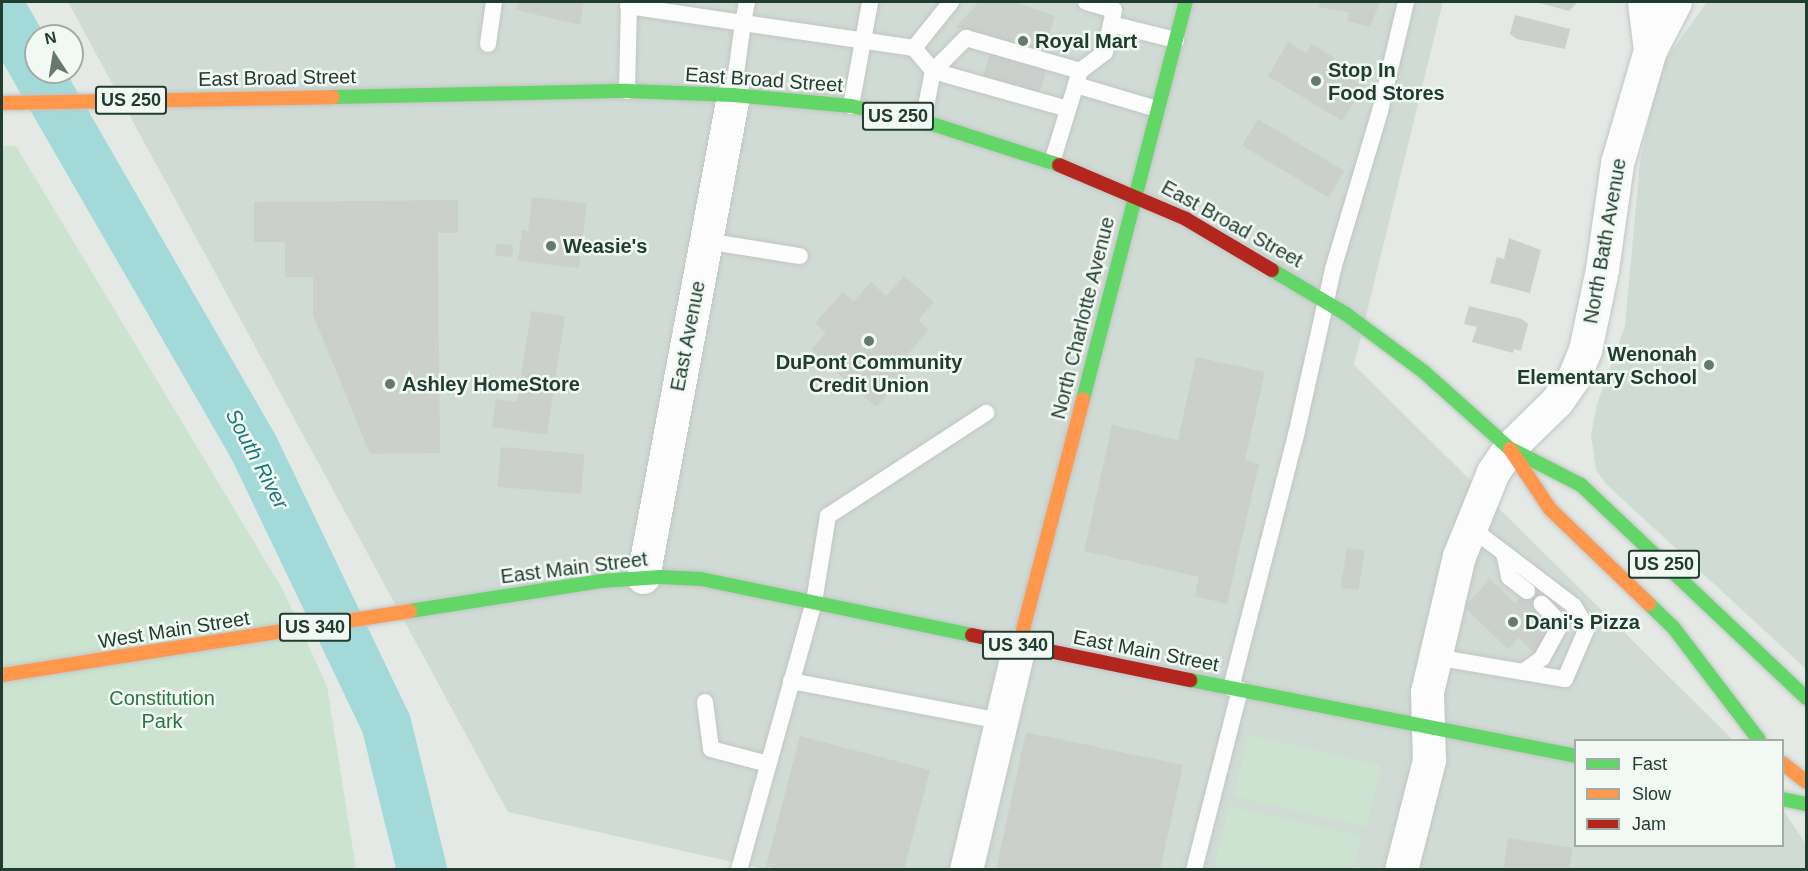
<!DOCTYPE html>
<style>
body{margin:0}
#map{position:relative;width:1808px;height:871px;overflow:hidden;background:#e4e9e6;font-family:Helvetica,sans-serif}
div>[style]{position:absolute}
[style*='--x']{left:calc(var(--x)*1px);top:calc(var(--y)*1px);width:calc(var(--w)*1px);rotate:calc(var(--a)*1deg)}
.built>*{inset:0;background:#d1dbd5}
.green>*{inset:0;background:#cce3d0;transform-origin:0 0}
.river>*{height:50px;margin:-25px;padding:0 25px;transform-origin:25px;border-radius:25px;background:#a3dad9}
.building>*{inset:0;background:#cbd0cd;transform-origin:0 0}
.roads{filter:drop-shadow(0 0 2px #c1c6c3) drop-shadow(0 0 2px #c1c6c3)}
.lane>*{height:16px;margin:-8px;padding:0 8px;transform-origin:8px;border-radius:8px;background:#fbfcfb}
.street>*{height:33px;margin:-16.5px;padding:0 16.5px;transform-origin:16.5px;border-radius:16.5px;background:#fbfcfb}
.fast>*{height:14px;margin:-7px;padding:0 7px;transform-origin:7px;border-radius:7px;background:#63d668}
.slow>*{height:14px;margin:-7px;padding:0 7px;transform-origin:7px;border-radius:7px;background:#ff974d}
.jam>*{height:14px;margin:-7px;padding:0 7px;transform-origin:7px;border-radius:7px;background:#b3261e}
.dots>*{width:16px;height:16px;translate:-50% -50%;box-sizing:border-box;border:3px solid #f2f9f4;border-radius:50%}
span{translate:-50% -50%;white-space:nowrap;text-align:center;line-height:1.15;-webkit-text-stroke:5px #f2f9f4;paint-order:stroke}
.shield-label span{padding:2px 4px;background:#f2f9f4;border:2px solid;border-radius:4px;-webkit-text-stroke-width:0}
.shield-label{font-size:18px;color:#213d31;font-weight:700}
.poi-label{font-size:20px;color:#213d31;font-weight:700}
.left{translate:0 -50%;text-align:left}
.right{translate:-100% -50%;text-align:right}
.street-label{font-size:20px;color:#213d31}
.park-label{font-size:20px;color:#2a763c}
.water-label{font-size:21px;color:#19797b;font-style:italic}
.frame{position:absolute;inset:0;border:3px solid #213d31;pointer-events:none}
.legend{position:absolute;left:1574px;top:739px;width:210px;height:108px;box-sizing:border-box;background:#f2f9f4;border:2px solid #9eaea6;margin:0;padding:8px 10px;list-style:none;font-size:18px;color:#213d31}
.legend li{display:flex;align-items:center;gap:12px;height:30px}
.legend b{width:30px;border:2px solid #9eaea6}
.north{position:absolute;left:24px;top:24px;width:60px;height:60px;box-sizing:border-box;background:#f2f9f4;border:2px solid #9eaea6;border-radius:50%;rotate:348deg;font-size:16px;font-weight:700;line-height:24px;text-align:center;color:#213d31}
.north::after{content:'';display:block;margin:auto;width:21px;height:27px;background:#657970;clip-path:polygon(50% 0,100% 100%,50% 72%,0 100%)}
</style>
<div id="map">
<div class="built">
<div style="clip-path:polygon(68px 2px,1443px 2px,1354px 365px,1733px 740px,1576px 740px,1576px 846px,1782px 846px,1783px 810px,1806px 844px,1806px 869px,769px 870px,508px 812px)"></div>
<div style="clip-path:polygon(1707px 2px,1806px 2px,1806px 669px,1606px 484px,1596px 470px,1591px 435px,1597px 404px,1625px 326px,1640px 161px,1660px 67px)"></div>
</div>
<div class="green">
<div style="clip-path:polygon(2px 146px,16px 146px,283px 590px,327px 686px,356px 869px,2px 869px)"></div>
<div style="left:1248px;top:735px;width:136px;height:63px;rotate:13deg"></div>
<div style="clip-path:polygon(1229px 806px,1362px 836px,1353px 869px,1214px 867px)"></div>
</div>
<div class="river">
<div style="--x:2;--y:11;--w:68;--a:60"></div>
<div style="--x:37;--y:72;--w:436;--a:60"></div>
<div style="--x:255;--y:450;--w:303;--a:64.4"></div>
<div style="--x:386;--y:723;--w:151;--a:76.2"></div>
</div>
<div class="building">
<div style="clip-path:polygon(518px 2px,584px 2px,580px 25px,516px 10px)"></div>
<div style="clip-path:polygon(979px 2px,1015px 2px,1055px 16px,1042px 55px,956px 27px)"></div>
<div style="clip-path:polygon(1320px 2px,1380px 2px,1370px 27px,1347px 21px,1349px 12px,1318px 7px)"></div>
<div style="clip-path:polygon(1536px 2px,1578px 2px,1569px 11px)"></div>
<div style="clip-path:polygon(1515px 15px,1570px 29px,1565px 49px,1517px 39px,1510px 34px)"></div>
<div style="clip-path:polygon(1288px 42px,1306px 53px,1312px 44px,1335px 58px,1331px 65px,1364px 86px,1342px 121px,1268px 76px)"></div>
<div style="left:991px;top:49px;width:59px;height:28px;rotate:16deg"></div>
<div style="left:1258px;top:119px;width:101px;height:31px;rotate:31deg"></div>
<div style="clip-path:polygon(532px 197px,587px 203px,579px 268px,518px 261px,522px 230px,528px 231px)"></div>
<div style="clip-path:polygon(458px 200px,458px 233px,438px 233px,440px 453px,370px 454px,313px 315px,313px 277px,285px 277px,285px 242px,254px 242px,254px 202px)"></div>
<div style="clip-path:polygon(1509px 238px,1541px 250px,1530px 293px,1490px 283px,1497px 257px,1504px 259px)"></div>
<div style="left:496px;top:244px;width:17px;height:12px;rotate:3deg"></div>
<div style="clip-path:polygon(904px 276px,934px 302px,918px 320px,929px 330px,902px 361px,911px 369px,876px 407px,811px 349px,826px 333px,815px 323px,843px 292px,854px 301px,871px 282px,886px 296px)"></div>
<div style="clip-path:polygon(1469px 306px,1522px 319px,1528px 324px,1521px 351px,1514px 349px,1513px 353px,1472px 342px,1477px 327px,1464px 324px)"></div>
<div style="clip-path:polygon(531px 311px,565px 316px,547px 435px,492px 427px,496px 399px,517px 402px)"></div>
<div style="clip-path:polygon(1196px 357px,1265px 372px,1245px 460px,1259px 464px,1227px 604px,1195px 596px,1199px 577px,1084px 551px,1112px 425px,1178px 440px)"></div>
<div style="left:501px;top:447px;width:84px;height:40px;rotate:5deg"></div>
<div style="left:1347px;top:548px;width:18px;height:40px;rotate:9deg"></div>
<div style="clip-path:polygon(1490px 579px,1515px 603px,1535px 582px,1550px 596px,1535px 612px,1555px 631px,1535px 653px,1518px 638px,1508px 649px,1464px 607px)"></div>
<div style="clip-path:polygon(1026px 732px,1183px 765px,1160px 870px,996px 870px)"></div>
<div style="clip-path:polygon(800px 736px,930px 770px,904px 870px,780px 870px,766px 866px)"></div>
<div style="clip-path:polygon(1508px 838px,1573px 848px,1569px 870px,1503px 870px)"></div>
</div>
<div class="roads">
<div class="lane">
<div style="--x:747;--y:2;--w:21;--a:101"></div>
<div style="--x:743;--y:23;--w:173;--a:8.3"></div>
<div style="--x:951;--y:2;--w:59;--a:128.8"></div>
<div style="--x:914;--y:48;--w:30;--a:50"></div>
<div style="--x:933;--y:71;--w:140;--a:15.7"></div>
<div style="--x:628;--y:6;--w:116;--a:8.4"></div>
<div style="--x:743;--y:23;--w:73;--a:97.9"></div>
<div style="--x:1111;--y:24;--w:67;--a:13.8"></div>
<div style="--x:488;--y:44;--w:42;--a:-81.9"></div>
<div style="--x:1080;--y:71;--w:31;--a:-37"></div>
<div style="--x:1105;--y:52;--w:43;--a:-77.9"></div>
<div style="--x:1114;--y:10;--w:29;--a:-164"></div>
<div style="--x:1076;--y:85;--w:84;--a:16.5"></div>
<div style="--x:627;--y:91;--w:89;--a:-88.7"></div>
<div style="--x:851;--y:106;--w:106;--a:-79.6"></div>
<div style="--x:923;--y:121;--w:51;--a:-78.7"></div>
<div style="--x:933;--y:71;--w:47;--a:-45"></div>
<div style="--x:966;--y:38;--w:119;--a:16.1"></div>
<div style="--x:1080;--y:71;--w:95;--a:107.1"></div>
<div style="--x:706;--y:241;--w:95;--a:9.1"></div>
<div style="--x:1504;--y:553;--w:25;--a:78"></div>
<div style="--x:1509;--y:577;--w:23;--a:38"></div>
<div style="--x:1435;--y:657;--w:132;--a:9.6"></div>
<div style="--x:1565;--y:679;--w:56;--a:-66.7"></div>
<div style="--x:1587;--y:628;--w:26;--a:-121"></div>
<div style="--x:1574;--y:606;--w:131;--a:-142.8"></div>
<div style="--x:1523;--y:672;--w:24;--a:-36"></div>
<div style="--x:1542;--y:658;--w:39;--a:-61"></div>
<div style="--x:1561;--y:624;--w:28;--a:-134"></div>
<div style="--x:791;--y:681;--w:213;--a:10.8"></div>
<div style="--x:1231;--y:688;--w:261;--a:-75.6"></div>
<div style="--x:1296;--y:435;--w:170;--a:-77.4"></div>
<div style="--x:1333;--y:269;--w:165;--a:-73.4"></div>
<div style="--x:1380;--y:111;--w:112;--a:-76.6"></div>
<div style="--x:705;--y:702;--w:47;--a:82.7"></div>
<div style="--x:711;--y:749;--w:59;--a:14.7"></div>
<div style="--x:739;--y:870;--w:278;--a:-74.4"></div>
<div style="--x:814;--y:602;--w:87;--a:-80.8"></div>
<div style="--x:828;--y:516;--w:189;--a:-33.1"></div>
<div style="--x:1194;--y:870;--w:186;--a:-75.7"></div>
</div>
<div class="street">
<div style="--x:1650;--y:50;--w:54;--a:-62.5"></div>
<div style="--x:643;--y:577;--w:490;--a:-79.4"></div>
<div style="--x:966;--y:870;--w:231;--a:-76.7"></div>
<div style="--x:1401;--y:870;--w:114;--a:-75.7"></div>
<div style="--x:1429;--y:760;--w:68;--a:-91.7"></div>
<div style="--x:1427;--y:692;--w:140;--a:-76.8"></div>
<div style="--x:1459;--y:556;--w:91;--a:-68"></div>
<div style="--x:1493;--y:472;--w:29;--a:-56"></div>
<div style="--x:1509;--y:448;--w:67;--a:-44.4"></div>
<div style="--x:1557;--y:401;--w:29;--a:-55"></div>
<div style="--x:1574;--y:377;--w:29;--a:-68"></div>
<div style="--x:1585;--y:350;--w:83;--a:-78.1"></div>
<div style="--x:1602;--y:269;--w:107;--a:-81.9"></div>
<div style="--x:1617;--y:163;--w:118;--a:-73.7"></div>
<div style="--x:1650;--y:50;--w:48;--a:-97.1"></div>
</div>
<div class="fast">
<div style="--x:333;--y:97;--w:294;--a:-1.2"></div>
<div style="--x:627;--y:91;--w:106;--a:2.2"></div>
<div style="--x:733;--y:95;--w:119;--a:5.3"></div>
<div style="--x:851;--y:106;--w:74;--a:11.8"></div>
<div style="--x:923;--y:121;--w:143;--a:17.9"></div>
<div style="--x:1272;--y:270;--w:86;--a:30.7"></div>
<div style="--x:1346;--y:314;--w:97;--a:36.6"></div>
<div style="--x:1424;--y:372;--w:114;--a:41.8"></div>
<div style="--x:1509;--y:448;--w:81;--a:27.2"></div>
<div style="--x:1581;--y:485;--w:310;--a:43.4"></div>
<div style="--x:1083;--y:399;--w:410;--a:-75.5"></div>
<div style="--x:1649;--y:604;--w:33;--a:44"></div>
<div style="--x:1673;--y:627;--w:142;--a:52.7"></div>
<div style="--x:410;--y:611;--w:193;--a:-8.9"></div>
<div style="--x:601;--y:581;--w:60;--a:-3.8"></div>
<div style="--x:661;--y:577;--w:40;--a:2.9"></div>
<div style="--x:701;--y:579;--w:277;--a:11.7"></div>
<div style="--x:1190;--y:680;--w:393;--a:11.1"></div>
<div style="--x:1782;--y:799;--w:25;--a:12"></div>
</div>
<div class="slow">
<div style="--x:2;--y:103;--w:331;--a:-1"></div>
<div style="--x:1510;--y:449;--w:72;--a:56.3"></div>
<div style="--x:1550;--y:509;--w:137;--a:43.8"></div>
<div style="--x:1019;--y:645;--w:254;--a:-75.4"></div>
<div style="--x:2;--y:675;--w:413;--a:-8.9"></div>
<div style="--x:1782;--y:763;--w:31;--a:38"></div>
</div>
<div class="jam">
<div style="--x:1059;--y:165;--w:138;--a:23"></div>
<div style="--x:1186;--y:219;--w:100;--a:30.7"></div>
<div style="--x:972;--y:635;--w:223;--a:11.7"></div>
</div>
</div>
<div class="dots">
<div style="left:1023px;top:41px;background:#657970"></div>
<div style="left:1316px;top:81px;background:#657970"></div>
<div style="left:551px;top:246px;background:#657970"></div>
<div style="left:869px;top:341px;background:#657970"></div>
<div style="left:1709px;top:365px;background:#657970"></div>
<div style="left:390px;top:384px;background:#657970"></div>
<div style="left:1513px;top:622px;background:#657970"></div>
</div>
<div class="shield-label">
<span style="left:131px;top:100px">US 250</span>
<span style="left:898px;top:116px">US 250</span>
<span style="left:1664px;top:564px">US 250</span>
<span style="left:315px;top:627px">US 340</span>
<span style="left:1018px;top:645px">US 340</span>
</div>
<div class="poi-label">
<span class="left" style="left:1035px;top:41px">Royal Mart</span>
<span class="left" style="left:1328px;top:82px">Stop In<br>Food Stores</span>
<span class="left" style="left:563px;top:246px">Weasie's</span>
<span class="right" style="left:1697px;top:366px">Wenonah<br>Elementary School</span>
<span style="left:869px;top:374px">DuPont Community<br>Credit Union</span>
<span class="left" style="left:402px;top:384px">Ashley HomeStore</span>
<span class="left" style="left:1525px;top:622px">Dani's Pizza</span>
</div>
<div class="street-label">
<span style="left:277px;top:78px;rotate:-1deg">East Broad Street</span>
<span style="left:764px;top:80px;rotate:4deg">East Broad Street</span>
<span style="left:1232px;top:224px;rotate:29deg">East Broad Street</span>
<span style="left:1605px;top:241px;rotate:-80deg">North Bath Avenue</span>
<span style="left:1083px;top:318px;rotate:-76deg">North Charlotte Avenue</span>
<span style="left:688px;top:336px;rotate:-79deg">East Avenue</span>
<span style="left:574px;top:568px;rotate:-7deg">East Main Street</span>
<span style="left:174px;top:630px;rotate:-9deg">West Main Street</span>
<span style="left:1146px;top:651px;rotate:11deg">East Main Street</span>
</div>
<div class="park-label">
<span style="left:162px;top:710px">Constitution<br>Park</span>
</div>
<div class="water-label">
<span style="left:257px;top:459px;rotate:62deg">South River</span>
</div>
<div class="frame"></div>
<ul class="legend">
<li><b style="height:8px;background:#63d668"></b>Fast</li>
<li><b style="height:8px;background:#ff974d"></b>Slow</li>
<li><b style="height:8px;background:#b3261e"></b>Jam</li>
</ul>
<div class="north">N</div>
</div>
